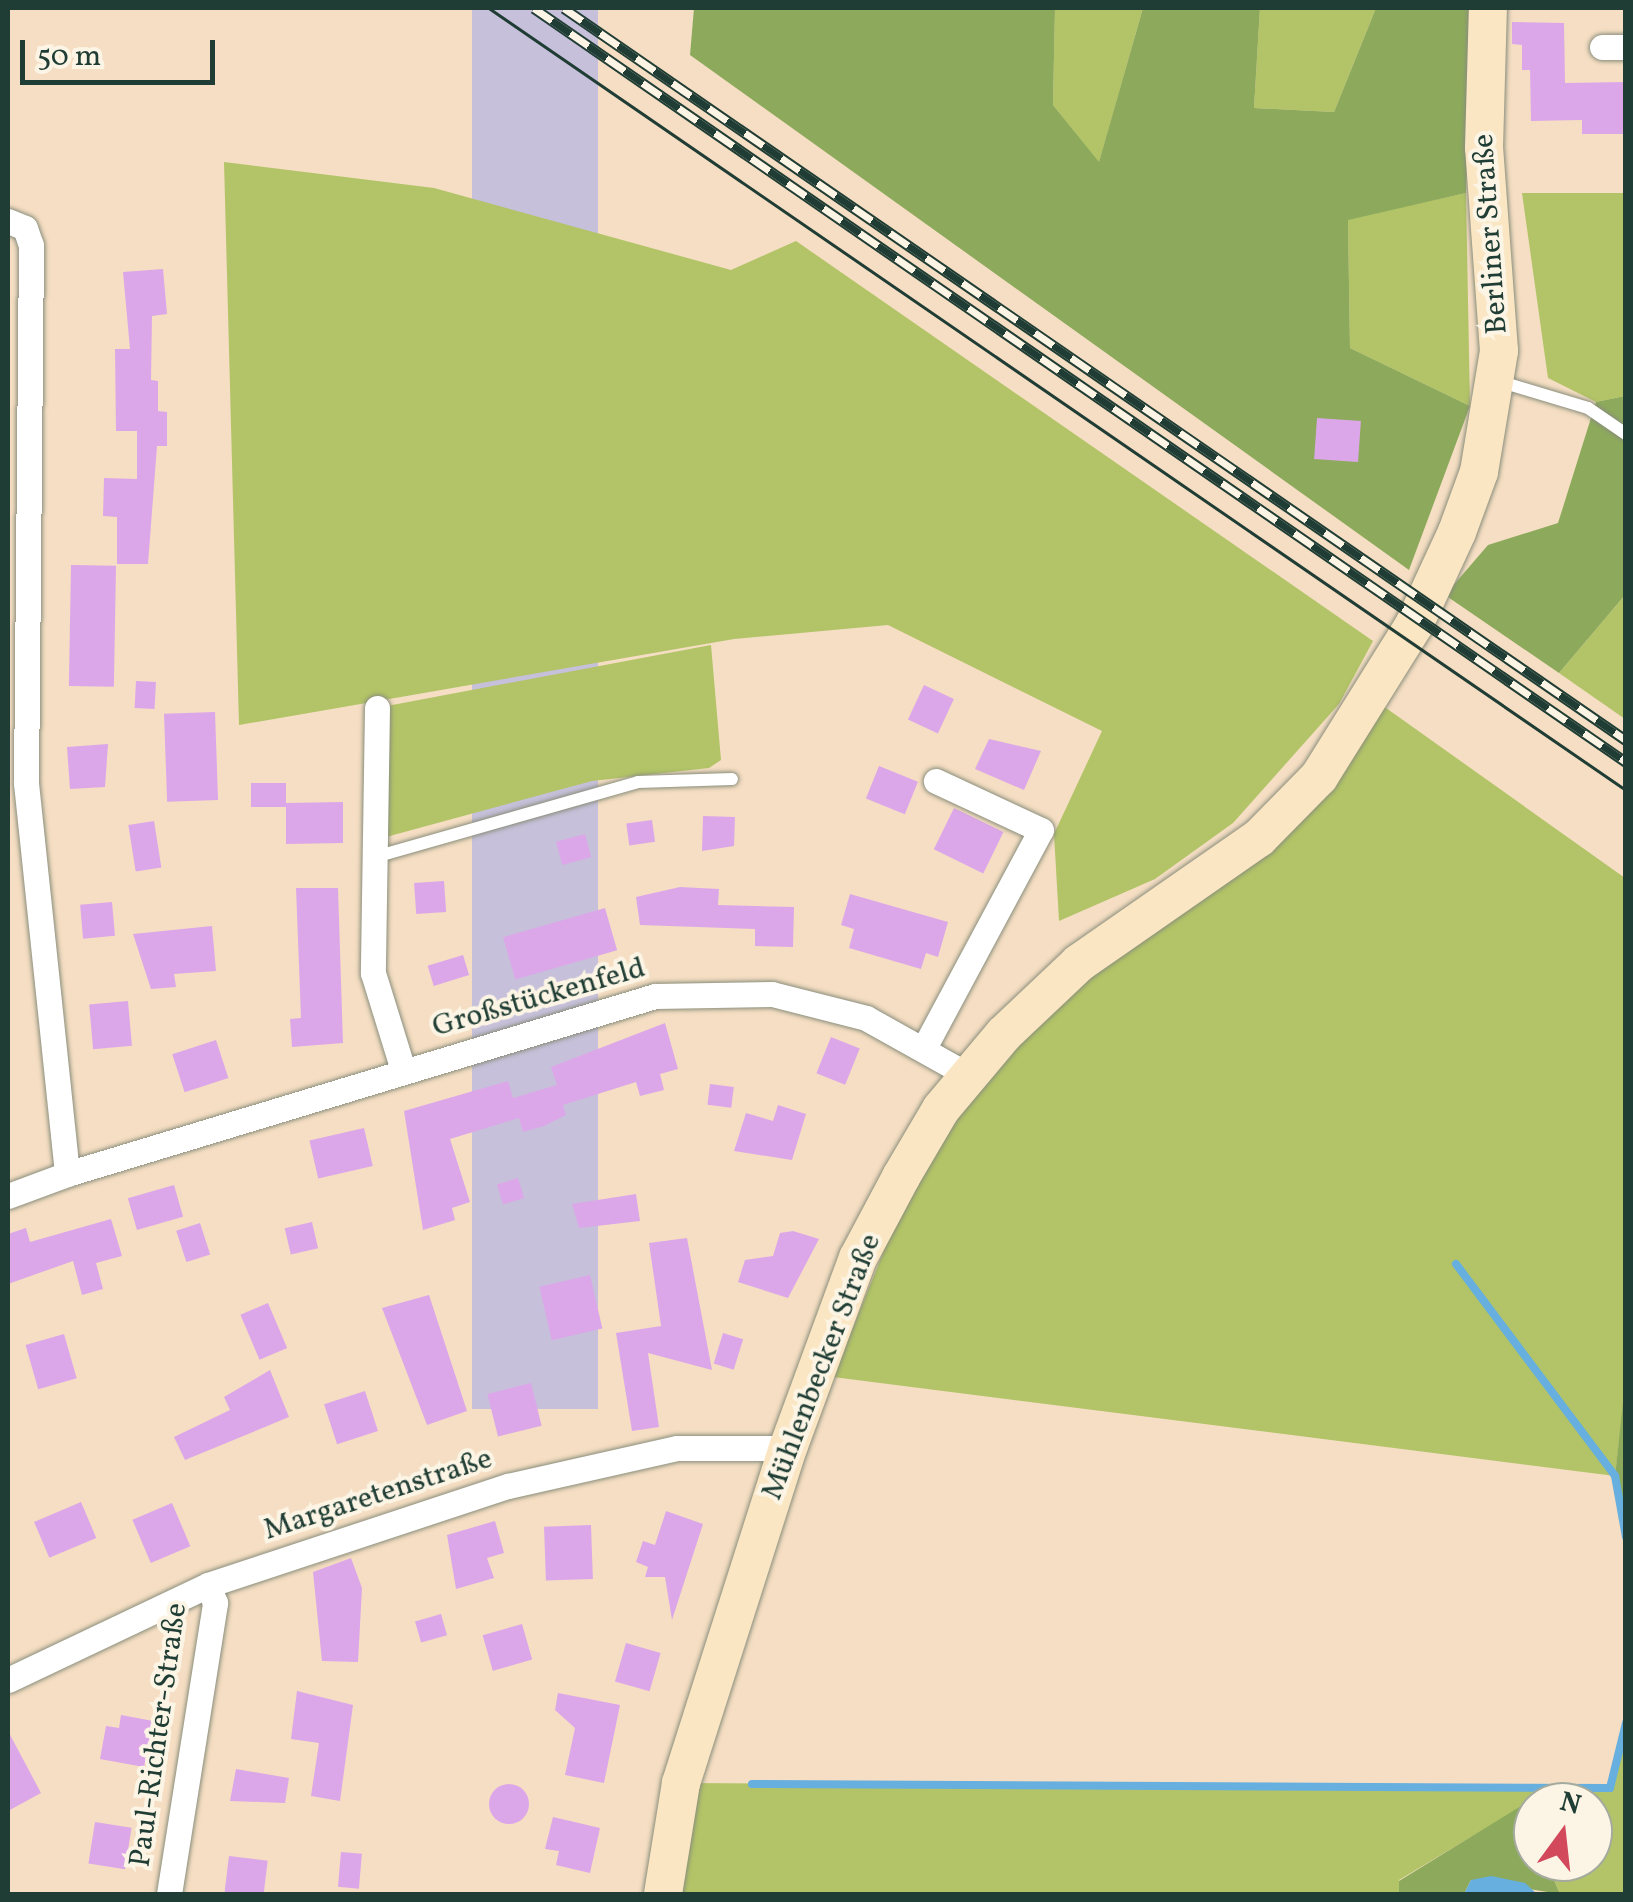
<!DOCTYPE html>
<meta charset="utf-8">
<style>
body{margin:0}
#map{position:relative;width:1633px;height:1902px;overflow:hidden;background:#f5dec3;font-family:Vollkorn,serif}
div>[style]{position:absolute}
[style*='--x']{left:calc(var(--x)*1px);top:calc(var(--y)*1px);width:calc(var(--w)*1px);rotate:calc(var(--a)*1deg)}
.industrial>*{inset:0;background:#c6c0da;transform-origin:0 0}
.green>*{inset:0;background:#b2c467}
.forest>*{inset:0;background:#8daa5c}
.water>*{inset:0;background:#67afdf}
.stream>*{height:8px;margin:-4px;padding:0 4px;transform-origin:4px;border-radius:4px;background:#67afdf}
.building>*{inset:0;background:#dca7e9;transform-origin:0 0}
.round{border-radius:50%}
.roads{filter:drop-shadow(0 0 2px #8a8e7c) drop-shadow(0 0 2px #8a8e7c)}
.service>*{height:12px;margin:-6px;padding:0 6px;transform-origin:6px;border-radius:6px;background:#fff}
.minor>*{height:25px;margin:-12.5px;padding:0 12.5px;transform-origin:12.5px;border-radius:12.5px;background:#fff}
.secondary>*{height:38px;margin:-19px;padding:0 19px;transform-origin:19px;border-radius:19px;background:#fbe6c4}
.tram>*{height:2.5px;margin:-1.25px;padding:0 1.25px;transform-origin:1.25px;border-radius:1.25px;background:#1f3d34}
.rail>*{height:11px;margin-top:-5.5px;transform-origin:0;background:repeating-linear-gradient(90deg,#fcf5e5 0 22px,#1f3d34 0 44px);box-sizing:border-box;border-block:2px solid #1f3d34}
span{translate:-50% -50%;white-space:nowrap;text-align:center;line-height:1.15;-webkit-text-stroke:8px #fcf5e5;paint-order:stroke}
.street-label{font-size:30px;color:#1f3d34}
.frame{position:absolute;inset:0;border:10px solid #1f3d34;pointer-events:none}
.north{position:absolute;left:1513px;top:1782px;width:100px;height:100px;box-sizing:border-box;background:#fcf5e5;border:2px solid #a4ab9e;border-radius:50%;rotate:15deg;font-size:28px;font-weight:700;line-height:40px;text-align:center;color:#1f3d34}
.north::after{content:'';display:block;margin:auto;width:35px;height:45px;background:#d1495b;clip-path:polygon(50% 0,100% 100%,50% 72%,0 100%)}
.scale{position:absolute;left:20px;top:40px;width:195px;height:45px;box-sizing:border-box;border:5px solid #1f3d34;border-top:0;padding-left:12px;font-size:30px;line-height:35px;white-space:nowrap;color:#1f3d34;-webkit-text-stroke:8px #fcf5e5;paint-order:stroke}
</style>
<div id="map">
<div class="industrial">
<div style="left:472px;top:8px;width:126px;height:1401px"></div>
</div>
<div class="green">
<div style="clip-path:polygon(1055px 8px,1143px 8px,1099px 163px,1053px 105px)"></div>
<div style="clip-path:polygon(1260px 8px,1376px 8px,1334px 112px,1254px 108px)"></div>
<div style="clip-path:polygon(224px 162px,434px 188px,731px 270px,796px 241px,1373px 641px,1339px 704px,1233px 823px,1155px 879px,1059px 921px,1054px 834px,1102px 731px,888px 625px,734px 639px,239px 725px)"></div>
<div style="clip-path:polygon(1466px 193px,1470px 406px,1350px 348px,1348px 219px)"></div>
<div style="clip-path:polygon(1522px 193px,1625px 193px,1625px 396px,1596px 402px,1548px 378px)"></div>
<div style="clip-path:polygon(1625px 595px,1625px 719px,1559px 673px)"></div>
<div style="clip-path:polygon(711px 645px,721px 760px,709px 768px,592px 781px,386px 837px,387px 706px)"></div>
<div style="clip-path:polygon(1372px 698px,1625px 878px,1626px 1384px,1615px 1476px,833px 1377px,941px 1109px,1089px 976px,1272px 851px)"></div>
<div style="clip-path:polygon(1625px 1723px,1625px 1894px,1560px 1894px,1546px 1862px,1593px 1862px,1593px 1802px,1533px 1802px,1533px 1833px,1521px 1807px,1399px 1880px,1399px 1894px,663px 1894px,681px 1783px,1610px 1788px)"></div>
</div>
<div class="forest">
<div style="clip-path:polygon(694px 8px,1055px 8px,1053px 105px,1099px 162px,1143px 8px,1260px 8px,1254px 108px,1334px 112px,1376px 8px,1472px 8px,1466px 193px,1348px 220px,1350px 348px,1470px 406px,1409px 570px,690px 55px)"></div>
<div style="clip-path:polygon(1625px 396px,1625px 595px,1559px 673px,1445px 595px,1488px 545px,1558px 523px,1596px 402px)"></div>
<div style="clip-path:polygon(1625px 1384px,1626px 1384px,1625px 1537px,1615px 1476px)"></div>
<div style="clip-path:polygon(1521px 1806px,1533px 1862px,1546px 1862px,1560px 1894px,1471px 1880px,1464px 1894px,1399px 1894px,1399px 1881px)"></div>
</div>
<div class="water">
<div style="clip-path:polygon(1491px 1876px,1525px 1883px,1537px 1894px,1464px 1894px,1471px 1880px)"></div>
</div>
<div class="stream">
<div style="--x:1456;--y:1264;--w:265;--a:53.1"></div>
<div style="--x:1615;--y:1476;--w:62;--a:79.8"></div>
<div style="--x:752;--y:1784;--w:858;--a:0.27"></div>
<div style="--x:1610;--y:1788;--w:67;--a:-76.2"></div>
</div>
<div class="building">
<div style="clip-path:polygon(1512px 22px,1564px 23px,1565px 83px,1626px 82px,1626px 134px,1582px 134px,1582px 120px,1531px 121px,1530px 70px,1522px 70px,1522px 45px,1512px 44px)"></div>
<div style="clip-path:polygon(163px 269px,167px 314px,152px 316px,151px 380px,158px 381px,158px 411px,167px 412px,167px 446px,157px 446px,148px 564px,117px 564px,117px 517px,103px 516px,104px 478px,137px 479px,137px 431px,116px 431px,115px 349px,130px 349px,123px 272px)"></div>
<div style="left:1317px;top:418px;width:44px;height:41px;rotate:4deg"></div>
<div style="left:71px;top:565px;width:45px;height:121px;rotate:1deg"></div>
<div style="left:136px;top:681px;width:20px;height:27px;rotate:3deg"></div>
<div style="left:924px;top:685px;width:33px;height:38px;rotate:25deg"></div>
<div style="left:215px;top:712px;width:88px;height:51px;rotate:88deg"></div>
<div style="clip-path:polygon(989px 739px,1041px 751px,1024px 790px,975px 769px)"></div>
<div style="clip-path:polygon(108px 744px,105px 787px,70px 789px,67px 747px)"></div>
<div style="left:879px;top:766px;width:42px;height:35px;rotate:22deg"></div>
<div style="clip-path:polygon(251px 783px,286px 783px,286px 803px,343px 802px,343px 843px,286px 844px,286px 807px,251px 807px)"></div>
<div style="left:954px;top:808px;width:55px;height:46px;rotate:26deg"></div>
<div style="clip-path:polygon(703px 816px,735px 817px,734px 846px,702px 851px)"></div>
<div style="left:652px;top:820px;width:22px;height:26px;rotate:82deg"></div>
<div style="left:154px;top:821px;width:47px;height:26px;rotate:81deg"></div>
<div style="left:585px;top:834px;width:24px;height:30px;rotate:75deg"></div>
<div style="left:444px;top:881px;width:31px;height:30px;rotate:86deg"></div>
<div style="clip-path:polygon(680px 887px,719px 889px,718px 905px,794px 907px,793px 947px,755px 946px,755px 929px,640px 925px,636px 897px)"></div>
<div style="clip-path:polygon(296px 888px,338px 888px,343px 1043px,292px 1047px,290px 1019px,301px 1018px)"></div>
<div style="clip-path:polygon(850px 894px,948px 922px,938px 957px,926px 953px,921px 969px,849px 948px,854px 929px,841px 925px)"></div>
<div style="left:112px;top:902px;width:34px;height:32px;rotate:85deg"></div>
<div style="left:605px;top:908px;width:44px;height:106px;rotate:74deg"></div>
<div style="clip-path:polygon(212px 926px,216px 971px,174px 974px,176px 987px,151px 989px,133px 934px)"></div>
<div style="left:463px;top:955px;width:21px;height:37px;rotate:73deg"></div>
<div style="left:128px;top:1001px;width:45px;height:39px;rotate:85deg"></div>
<div style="clip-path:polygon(665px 1023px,678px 1069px,660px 1074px,664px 1090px,640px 1096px,636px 1082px,563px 1105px,566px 1115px,544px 1126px,523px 1132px,519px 1118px,450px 1139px,470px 1202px,452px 1208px,455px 1220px,423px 1230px,404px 1111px,508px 1081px,513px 1098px,557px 1085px,551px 1067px)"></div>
<div style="left:831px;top:1037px;width:31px;height:39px;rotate:22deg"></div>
<div style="left:216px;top:1040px;width:40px;height:46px;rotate:72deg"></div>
<div style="left:710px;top:1084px;width:24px;height:21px;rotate:7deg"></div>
<div style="clip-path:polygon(778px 1105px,806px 1114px,792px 1160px,734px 1151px,746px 1113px,773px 1121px)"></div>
<div style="left:364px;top:1128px;width:39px;height:56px;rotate:77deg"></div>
<div style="left:518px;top:1178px;width:21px;height:22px;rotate:73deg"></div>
<div style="left:174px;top:1185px;width:33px;height:48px;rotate:74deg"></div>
<div style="clip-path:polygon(636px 1194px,640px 1221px,579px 1228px,572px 1204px)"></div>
<div style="clip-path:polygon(111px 1219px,122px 1256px,96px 1263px,103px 1289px,82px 1295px,73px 1261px,8px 1284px,8px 1234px,26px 1228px,30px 1242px)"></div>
<div style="left:312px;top:1222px;width:27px;height:28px;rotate:77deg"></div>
<div style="left:200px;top:1223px;width:33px;height:25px;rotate:72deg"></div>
<div style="clip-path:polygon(793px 1231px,819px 1239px,788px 1298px,738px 1282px,745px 1260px,773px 1256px,780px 1233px)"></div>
<div style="clip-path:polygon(687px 1238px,712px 1370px,648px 1353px,659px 1427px,632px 1431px,616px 1333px,661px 1326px,649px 1243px)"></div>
<div style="left:590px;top:1275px;width:55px;height:52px;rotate:77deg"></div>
<div style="clip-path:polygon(429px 1295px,467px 1411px,427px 1425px,382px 1308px)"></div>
<div style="left:268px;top:1303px;width:49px;height:30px;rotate:67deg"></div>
<div style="left:723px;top:1333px;width:21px;height:32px;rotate:17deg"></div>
<div style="left:64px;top:1334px;width:46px;height:40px;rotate:74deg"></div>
<div style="clip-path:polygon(270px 1370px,289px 1417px,185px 1460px,174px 1437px,230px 1410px,224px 1397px)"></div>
<div style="left:531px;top:1383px;width:44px;height:45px;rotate:76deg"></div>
<div style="left:365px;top:1391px;width:42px;height:43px;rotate:72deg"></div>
<div style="left:81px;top:1502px;width:39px;height:51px;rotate:67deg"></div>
<div style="left:172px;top:1503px;width:47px;height:43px;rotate:67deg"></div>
<div style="clip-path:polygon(666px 1511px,703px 1524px,672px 1620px,665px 1577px,645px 1577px,648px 1567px,636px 1562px,643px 1541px,655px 1545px)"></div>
<div style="clip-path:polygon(495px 1521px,504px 1553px,487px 1558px,494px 1578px,456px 1589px,447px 1535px)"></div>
<div style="left:591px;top:1525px;width:54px;height:47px;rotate:88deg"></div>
<div style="clip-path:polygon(351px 1558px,362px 1588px,358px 1662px,322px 1661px,313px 1572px)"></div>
<div style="left:441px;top:1614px;width:22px;height:27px;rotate:74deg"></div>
<div style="left:522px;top:1624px;width:37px;height:41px;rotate:74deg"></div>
<div style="left:626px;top:1643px;width:36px;height:40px;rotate:16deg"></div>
<div style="clip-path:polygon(297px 1691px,353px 1705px,340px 1801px,311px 1796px,319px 1743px,291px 1739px)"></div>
<div style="clip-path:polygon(558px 1693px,620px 1705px,604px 1783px,565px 1775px,575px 1728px,555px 1710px)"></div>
<div style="clip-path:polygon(121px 1715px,153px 1721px,144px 1767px,100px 1759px,106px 1726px,119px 1728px)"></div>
<div style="clip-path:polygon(8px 1731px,41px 1793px,8px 1811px)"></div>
<div style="clip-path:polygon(236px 1769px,289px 1778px,285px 1803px,230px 1801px)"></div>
<div class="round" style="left:489px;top:1784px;width:40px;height:40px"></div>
<div style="clip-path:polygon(553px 1817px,600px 1828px,590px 1873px,556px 1865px,559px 1851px,545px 1849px)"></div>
<div style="left:95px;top:1822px;width:37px;height:42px;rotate:9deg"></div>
<div style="left:341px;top:1852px;width:21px;height:35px;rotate:5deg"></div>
<div style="left:229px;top:1856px;width:39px;height:36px;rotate:7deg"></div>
</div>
<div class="roads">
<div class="service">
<div style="--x:1498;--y:381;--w:94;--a:16.7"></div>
<div style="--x:1588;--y:408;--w:46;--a:34.4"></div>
<div style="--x:375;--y:857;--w:273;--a:-15.9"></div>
<div style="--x:638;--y:782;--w:94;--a:-1.8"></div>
</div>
<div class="minor">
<div style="--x:1602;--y:47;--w:24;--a:0"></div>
<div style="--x:8;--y:221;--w:18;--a:22"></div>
<div style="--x:25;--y:228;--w:18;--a:71"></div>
<div style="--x:31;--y:245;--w:538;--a:90.53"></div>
<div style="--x:26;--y:783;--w:393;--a:84"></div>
<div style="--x:67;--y:1174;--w:614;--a:-16.84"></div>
<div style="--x:655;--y:996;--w:117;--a:-1"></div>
<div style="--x:772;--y:994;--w:97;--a:14.3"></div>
<div style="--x:866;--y:1018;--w:117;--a:29.2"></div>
<div style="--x:377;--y:708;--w:265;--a:90.9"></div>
<div style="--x:373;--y:973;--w:102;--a:72.8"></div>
<div style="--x:925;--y:1046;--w:245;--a:-61.8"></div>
<div style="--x:1041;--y:830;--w:116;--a:-155"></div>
<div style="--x:8;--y:1196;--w:63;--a:-20.4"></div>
<div style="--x:8;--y:1680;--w:221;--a:-25.4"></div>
<div style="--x:208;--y:1585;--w:316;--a:-18.3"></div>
<div style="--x:508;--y:1486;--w:173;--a:-12.7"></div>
<div style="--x:677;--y:1448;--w:111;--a:0"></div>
<div style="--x:169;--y:1894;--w:295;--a:-81"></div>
<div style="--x:215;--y:1603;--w:19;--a:-111"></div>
</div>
<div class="secondary">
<div style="--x:663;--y:1894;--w:112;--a:-80.8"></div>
<div style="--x:681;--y:1783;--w:352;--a:-72.3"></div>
<div style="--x:788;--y:1448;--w:202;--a:-69.8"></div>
<div style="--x:858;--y:1258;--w:92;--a:-62"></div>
<div style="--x:901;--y:1177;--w:79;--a:-59.5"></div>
<div style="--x:941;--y:1109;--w:98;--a:-50"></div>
<div style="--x:1004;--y:1034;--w:103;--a:-43.4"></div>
<div style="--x:1079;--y:963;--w:219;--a:-34.8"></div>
<div style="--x:1259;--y:838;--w:86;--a:-45.5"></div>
<div style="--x:1319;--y:777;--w:179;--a:-58"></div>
<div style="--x:1414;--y:625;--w:102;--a:-65.2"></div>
<div style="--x:1457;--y:532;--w:64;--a:-69.9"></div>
<div style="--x:1479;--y:472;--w:123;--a:-80.6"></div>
<div style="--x:1499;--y:351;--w:204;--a:-94.2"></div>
<div style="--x:1484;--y:148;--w:140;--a:-88.4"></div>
</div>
</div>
<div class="tram">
<div style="--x:489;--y:8;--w:1380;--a:34.52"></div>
</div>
<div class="rail">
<div style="--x:534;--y:8;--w:1327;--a:34.62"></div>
<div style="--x:564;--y:8;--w:1290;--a:34.58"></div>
</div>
<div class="street-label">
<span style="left:1491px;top:234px;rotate:-94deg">Berliner Straße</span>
<span style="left:539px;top:998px;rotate:-16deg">Großstückenfeld</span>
<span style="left:822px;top:1367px;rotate:-69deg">Mühlenbecker Straße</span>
<span style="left:378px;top:1495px;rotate:-18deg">Margaretenstraße</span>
<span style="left:159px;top:1735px;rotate:-82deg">Paul-Richter-Straße</span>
</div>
<div class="frame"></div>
<div class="north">N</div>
<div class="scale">50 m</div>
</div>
